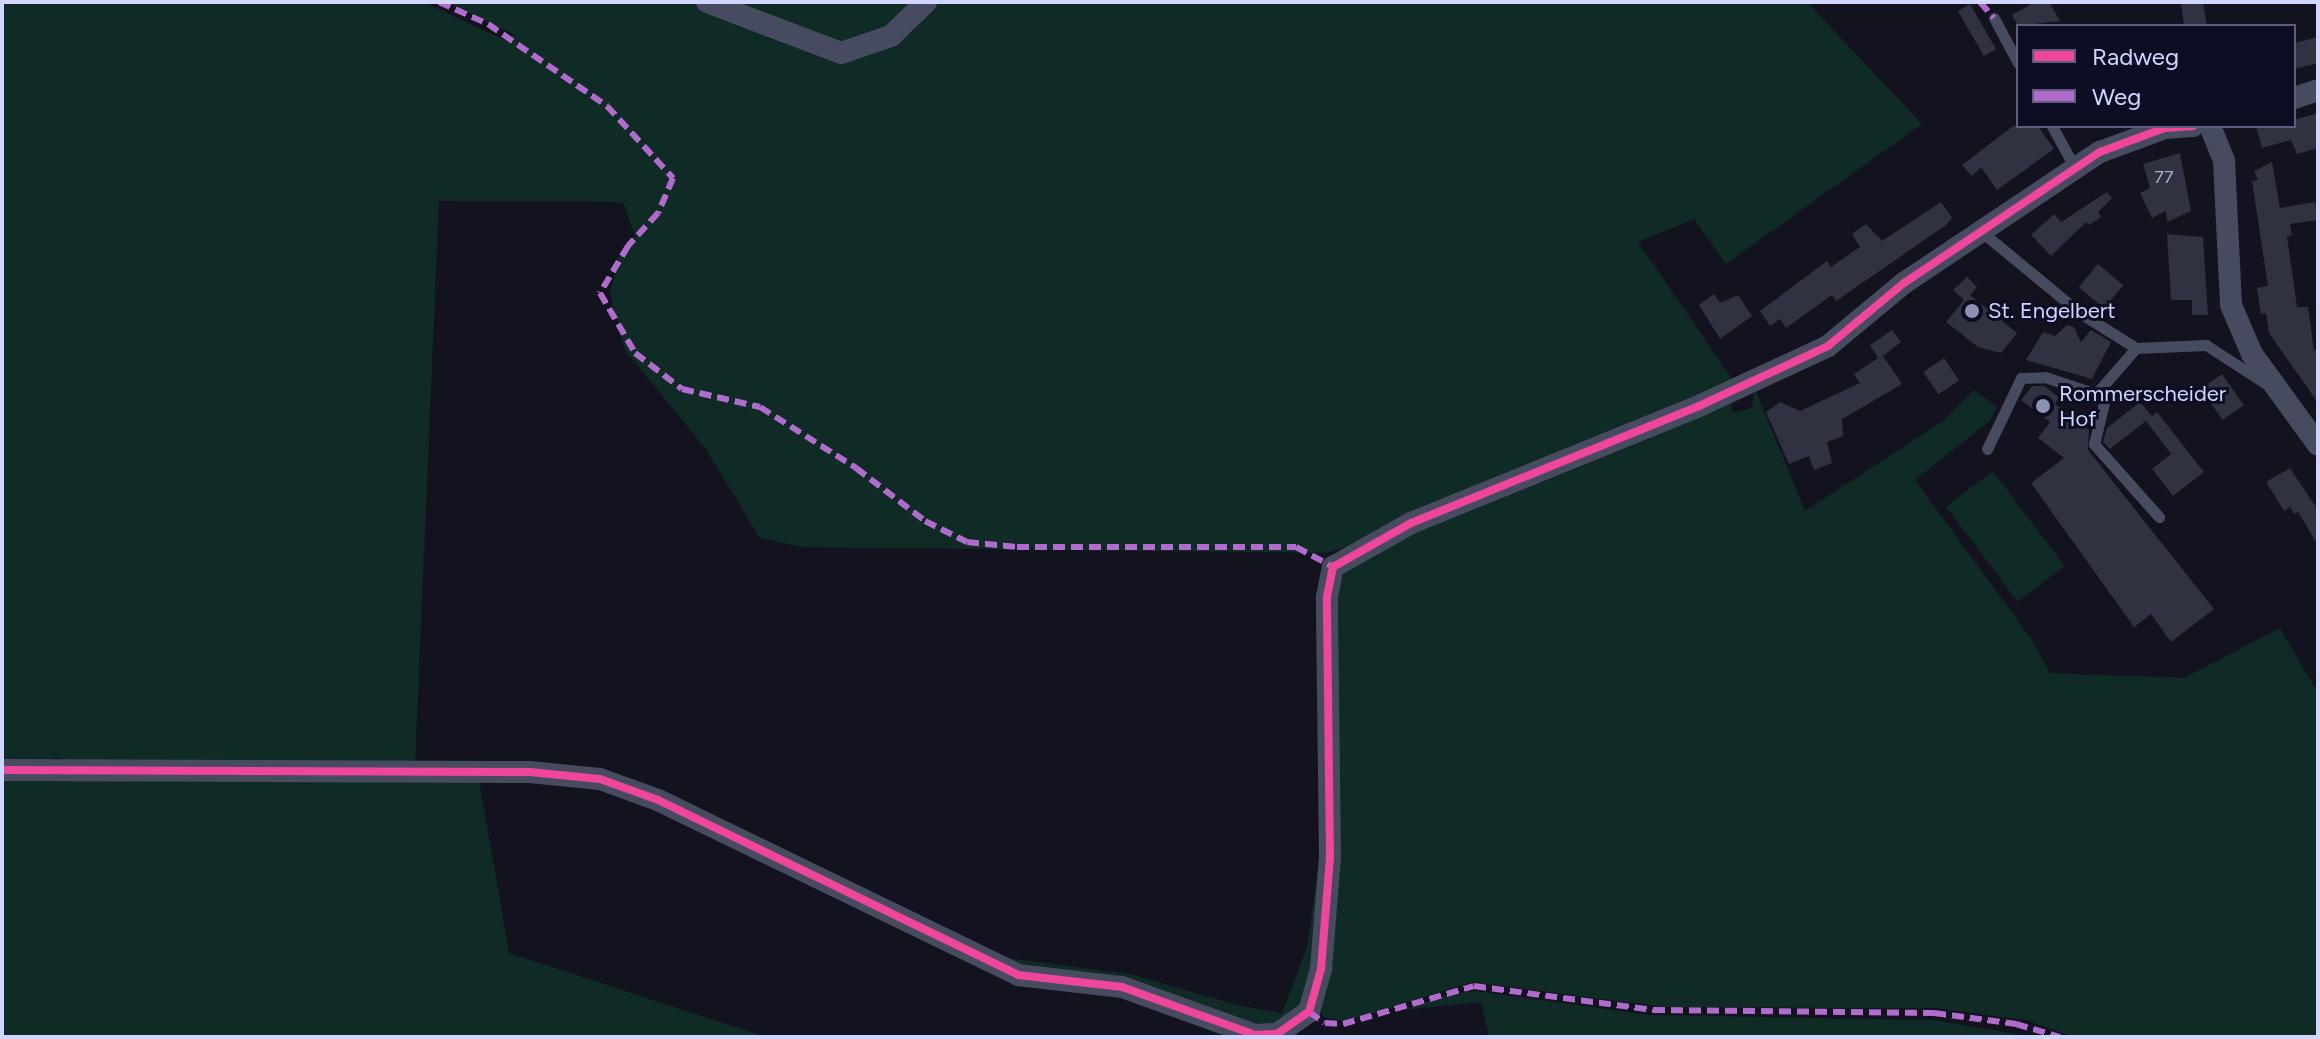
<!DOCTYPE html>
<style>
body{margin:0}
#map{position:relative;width:2320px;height:1039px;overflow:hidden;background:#12131f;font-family:Figtree,sans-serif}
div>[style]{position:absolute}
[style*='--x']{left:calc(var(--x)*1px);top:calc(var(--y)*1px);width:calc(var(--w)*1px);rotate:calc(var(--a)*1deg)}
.green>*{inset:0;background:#102a25;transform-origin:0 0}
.building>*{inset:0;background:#303141;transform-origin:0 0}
.lane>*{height:11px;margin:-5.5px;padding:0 5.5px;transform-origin:5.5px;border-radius:5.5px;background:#474b60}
.street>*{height:22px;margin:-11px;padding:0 11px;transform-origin:11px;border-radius:11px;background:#474b60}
.quiet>*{height:6px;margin-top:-3px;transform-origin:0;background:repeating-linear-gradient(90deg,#b06ccc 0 12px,transparent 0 18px)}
.cycleway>*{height:8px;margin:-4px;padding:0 4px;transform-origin:4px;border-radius:4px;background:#ed469a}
.dots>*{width:22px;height:22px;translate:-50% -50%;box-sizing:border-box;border:4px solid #0d0e24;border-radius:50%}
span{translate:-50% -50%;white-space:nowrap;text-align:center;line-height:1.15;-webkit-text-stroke:6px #0d0e24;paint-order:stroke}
.number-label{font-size:18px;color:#a8add0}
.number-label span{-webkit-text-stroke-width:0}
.poi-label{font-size:22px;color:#d0d6ff}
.left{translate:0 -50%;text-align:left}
.frame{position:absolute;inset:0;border:4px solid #d0d6ff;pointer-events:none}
.legend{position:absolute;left:2016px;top:24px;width:280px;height:104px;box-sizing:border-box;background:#0d0e24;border:2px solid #5b5e7c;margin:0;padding:10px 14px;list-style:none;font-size:24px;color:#d0d6ff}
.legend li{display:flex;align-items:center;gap:16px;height:40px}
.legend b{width:40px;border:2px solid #5b5e7c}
</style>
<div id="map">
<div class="green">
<div style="clip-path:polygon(2px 2px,423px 2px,507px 41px,513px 34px,446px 2px,698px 2px,830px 56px,933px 2px,1807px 2px,1922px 124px,1726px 264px,1694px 219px,1638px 242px,1735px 383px,1374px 539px,1327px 553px,802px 547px,760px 538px,705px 448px,625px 350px,610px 294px,618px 258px,635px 236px,623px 202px,439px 201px,415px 766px,78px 764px,59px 758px,2px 764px)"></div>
<div style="clip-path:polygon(721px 2px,918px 2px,890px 27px,840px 45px)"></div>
<div style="clip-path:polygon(1755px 389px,1805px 511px,1943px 421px,1974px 390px,1997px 407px,1990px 421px,1915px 480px,2032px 640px,2050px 673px,2184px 678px,2280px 628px,2318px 693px,2318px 1037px,2074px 1037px,2026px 1020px,1934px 1008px,1664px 1007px,1472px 982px,1346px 1021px,1325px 1018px,1321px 1013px,1329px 973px,1336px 591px,1345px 572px,1417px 530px,1731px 399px,1733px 413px,1752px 408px)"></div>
<div style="left:1993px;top:471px;width:119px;height:59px;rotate:53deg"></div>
<div style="clip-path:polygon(2px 776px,479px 780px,509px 953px,766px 1037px,2px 1037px)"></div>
<div style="clip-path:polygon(1318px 866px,1323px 884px,1317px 965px,1300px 1009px,1268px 1027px,992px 956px,1130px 974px,1237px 1005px,1282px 1013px,1307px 947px)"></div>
<div style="clip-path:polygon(1477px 991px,1649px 1015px,1934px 1020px,2032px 1037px,1489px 1037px,1481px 1002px,1404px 1010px,1448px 994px)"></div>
</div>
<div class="building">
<div style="clip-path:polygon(2035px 2px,2049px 2px,2060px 21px,2018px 26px,2012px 15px)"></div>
<div style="clip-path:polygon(2181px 2px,2203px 2px,2207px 26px,2184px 26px)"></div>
<div style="left:1970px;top:4px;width:52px;height:14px;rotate:60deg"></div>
<div style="clip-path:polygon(2318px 37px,2318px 63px,2294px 69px,2294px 43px)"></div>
<div style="clip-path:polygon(2318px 113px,2318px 148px,2297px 154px,2291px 140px,2262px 148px,2256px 126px,2294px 126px,2294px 120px)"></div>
<div style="clip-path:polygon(2013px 126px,2038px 126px,2054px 149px,1997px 190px,1981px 167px,1972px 176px,1962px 165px)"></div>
<div style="clip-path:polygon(2180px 153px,2191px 211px,2167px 222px,2166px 211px,2152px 218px,2140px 193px,2150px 188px,2143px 164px)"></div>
<div style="clip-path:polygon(2272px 162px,2280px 208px,2315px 202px,2318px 220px,2290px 224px,2292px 235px,2287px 236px,2297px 307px,2308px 307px,2314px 351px,2318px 348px,2318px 403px,2269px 333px,2266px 313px,2261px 314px,2257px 288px,2268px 286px,2252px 181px,2258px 180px,2254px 171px)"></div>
<div style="clip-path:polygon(2107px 192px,2112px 198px,2098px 212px,2101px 217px,2089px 225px,2086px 222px,2051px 256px,2031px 235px,2054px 214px,2061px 222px)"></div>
<div style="clip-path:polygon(1941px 202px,1952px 218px,1946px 225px,1836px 301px,1832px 295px,1786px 328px,1780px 319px,1770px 326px,1760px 311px,1827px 261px,1831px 267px,1860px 247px,1852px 234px,1866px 224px,1882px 241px)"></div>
<div style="clip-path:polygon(2167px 234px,2203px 237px,2208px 315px,2192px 315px,2192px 300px,2171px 300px)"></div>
<div style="left:2098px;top:264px;width:33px;height:30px;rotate:40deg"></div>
<div style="clip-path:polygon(1967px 277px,1977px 287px,1970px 295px,2017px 333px,2001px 353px,1978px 347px,1946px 322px,1964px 300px,1953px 290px)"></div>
<div style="clip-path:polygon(1714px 294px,1720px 303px,1738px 295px,1752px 316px,1720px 339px,1699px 305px)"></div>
<div style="clip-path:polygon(2067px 325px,2074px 327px,2081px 342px,2091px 330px,2111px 342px,2092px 379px,2026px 360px,2043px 332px,2055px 336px)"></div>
<div style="clip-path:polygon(1892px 330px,1901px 342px,1883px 356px,1902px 384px,1842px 419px,1843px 436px,1827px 442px,1832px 463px,1814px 470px,1809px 456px,1789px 464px,1766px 412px,1780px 402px,1800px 411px,1860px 383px,1854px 374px,1878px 358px,1870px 345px)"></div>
<div style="left:1944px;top:358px;width:27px;height:25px;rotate:56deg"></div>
<div style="left:2222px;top:374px;width:38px;height:26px;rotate:55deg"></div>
<div style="clip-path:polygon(2032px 386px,2044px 386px,2059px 397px,2055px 404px,2089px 430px,2088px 450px,2214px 609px,2171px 642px,2151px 614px,2134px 627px,2031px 483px,2064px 458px,2038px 438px,2050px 422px,2021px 400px)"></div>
<div style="clip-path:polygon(2140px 402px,2152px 416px,2157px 412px,2204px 472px,2173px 496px,2152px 469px,2171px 454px,2146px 421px,2110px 449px,2103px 442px,2107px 428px)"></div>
<div style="clip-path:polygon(2290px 468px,2318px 510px,2318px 545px,2298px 512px,2294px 514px,2290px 507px,2284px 511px,2266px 482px)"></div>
</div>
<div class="lane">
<div style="--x:1994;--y:18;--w:51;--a:61.9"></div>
<div style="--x:2052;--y:126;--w:48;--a:61.3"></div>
<div style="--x:1983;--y:233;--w:126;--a:39.5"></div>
<div style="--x:2080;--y:313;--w:66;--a:32"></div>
<div style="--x:2136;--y:348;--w:70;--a:-2.5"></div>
<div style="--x:2206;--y:345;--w:74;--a:32.8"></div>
<div style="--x:2102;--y:387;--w:12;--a:76"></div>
<div style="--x:2105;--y:399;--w:46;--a:103.7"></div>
<div style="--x:2094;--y:444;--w:98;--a:48.3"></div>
<div style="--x:1987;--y:449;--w:79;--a:-64.4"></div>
<div style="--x:2021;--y:378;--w:24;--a:-2"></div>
<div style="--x:2045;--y:377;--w:54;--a:18.4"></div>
<div style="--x:2096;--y:394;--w:61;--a:-49"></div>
</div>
<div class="street">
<div style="--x:707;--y:2;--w:143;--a:20.8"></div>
<div style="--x:841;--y:53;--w:53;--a:-18.8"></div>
<div style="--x:891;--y:36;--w:49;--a:-44.2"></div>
<div style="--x:2294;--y:98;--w:25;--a:-18"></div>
<div style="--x:2210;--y:126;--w:38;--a:68"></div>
<div style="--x:2224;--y:161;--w:144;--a:87.2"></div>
<div style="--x:2231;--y:305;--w:53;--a:66.8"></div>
<div style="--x:2252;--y:354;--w:112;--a:54"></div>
<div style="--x:2;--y:770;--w:528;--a:0.22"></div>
<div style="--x:530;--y:772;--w:70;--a:5.7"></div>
<div style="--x:600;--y:779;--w:62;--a:19.9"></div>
<div style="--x:658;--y:800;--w:400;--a:25.9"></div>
<div style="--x:1018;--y:975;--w:105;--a:6.6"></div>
<div style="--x:1122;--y:987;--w:141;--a:19.8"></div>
<div style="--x:1255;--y:1035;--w:22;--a:-3"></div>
<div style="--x:1277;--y:1034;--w:39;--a:-35"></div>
<div style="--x:1309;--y:1012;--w:45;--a:-74.4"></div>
<div style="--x:1321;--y:969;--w:112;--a:-85.4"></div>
<div style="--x:1330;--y:857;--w:260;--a:-90.7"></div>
<div style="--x:1327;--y:597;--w:31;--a:-79"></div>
<div style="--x:1333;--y:567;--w:90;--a:-29.4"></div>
<div style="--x:1411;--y:523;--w:311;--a:-22.1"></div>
<div style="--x:1699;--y:406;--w:142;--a:-24.9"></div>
<div style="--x:1828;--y:346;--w:99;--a:-39.7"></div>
<div style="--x:1904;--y:283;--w:236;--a:-33.8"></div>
<div style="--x:2100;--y:152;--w:69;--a:-20.3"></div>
<div style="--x:2165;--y:128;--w:28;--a:-4"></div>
</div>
<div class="quiet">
<div style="--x:439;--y:2;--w:54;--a:24.2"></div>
<div style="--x:488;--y:24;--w:145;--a:34.6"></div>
<div style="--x:607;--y:106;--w:98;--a:47.5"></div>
<div style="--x:673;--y:178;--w:38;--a:113"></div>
<div style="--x:658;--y:213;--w:45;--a:132.3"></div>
<div style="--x:628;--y:246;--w:55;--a:120.8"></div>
<div style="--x:600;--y:293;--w:69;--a:59.7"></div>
<div style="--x:635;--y:353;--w:59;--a:37.5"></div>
<div style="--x:682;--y:389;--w:80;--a:13"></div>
<div style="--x:760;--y:407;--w:114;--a:32.4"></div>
<div style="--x:856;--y:468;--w:87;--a:37.5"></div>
<div style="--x:925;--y:521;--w:47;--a:26.6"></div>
<div style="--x:967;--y:542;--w:50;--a:5.7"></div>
<div style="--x:1017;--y:547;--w:279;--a:0"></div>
<div style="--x:1296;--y:547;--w:42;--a:28.4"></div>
<div style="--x:1980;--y:2;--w:21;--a:49"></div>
<div style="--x:1309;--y:1012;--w:19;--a:35"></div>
<div style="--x:1325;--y:1023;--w:18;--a:3"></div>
<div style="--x:1343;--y:1024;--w:136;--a:-16.2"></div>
<div style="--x:1474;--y:986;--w:181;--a:7.6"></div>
<div style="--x:1653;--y:1010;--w:281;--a:0.6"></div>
<div style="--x:1934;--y:1013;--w:83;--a:7.6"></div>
<div style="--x:2016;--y:1024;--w:46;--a:16.5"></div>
</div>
<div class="cycleway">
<div style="--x:2;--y:770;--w:528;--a:0.22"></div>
<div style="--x:530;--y:772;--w:70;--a:5.7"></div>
<div style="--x:600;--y:779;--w:62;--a:19.9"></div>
<div style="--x:658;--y:800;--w:400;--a:25.9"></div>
<div style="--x:1018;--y:975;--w:105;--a:6.6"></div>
<div style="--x:1122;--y:987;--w:141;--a:19.8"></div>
<div style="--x:1255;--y:1035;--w:22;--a:-3"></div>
<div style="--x:1277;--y:1034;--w:39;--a:-35"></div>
<div style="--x:1309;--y:1012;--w:45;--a:-74.4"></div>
<div style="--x:1321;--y:969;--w:112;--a:-85.4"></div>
<div style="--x:1330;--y:857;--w:260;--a:-90.7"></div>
<div style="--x:1327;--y:597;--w:31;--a:-79"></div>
<div style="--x:1333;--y:567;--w:90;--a:-29.4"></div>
<div style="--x:1411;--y:523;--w:311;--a:-22.1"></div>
<div style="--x:1699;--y:406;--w:142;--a:-24.9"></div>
<div style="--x:1828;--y:346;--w:99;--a:-39.7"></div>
<div style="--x:1904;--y:283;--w:236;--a:-33.8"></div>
<div style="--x:2100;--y:152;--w:69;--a:-20.3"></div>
<div style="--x:2165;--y:128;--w:28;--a:-4"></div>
</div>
<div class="dots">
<div style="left:1972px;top:311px;background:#8e92b1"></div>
<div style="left:2043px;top:406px;background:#8e92b1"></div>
</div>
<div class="number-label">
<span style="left:2164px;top:177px">77</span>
</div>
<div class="poi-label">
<span class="left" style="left:1988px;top:311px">St. Engelbert</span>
<span class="left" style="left:2059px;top:406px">Rommerscheider<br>Hof</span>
</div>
<div class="frame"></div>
<ul class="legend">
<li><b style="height:10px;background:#ed469a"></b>Radweg</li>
<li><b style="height:10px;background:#b06ccc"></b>Weg</li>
</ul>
</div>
